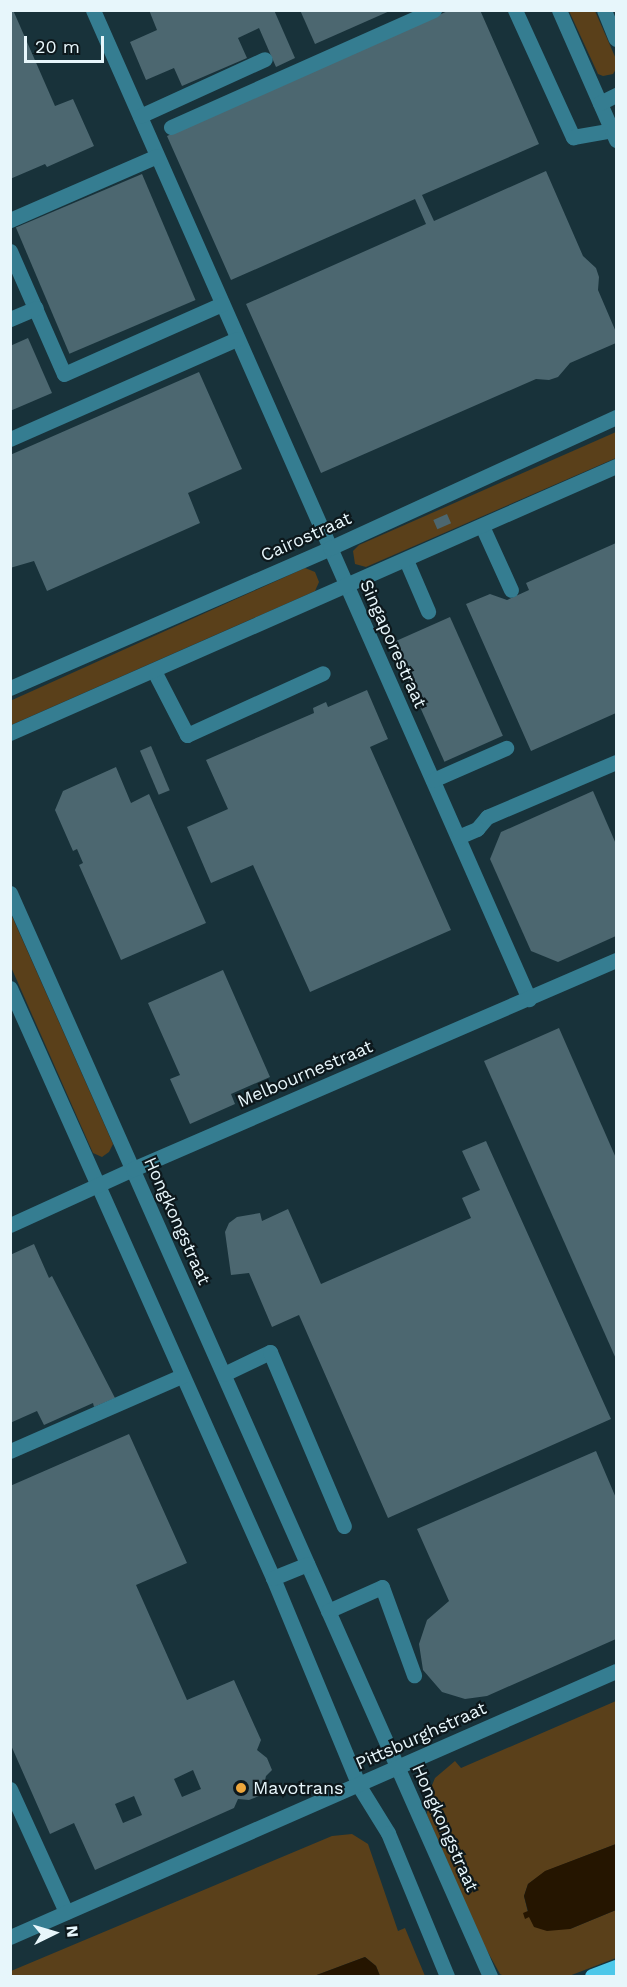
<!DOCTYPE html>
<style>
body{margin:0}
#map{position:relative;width:627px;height:1987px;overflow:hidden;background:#18323a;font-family:"Work Sans",sans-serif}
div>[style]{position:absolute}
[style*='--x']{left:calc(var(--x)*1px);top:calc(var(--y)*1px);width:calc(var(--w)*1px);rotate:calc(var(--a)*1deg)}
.green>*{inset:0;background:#5a401a}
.water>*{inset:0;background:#251500}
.building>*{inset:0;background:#4c6770;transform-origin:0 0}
.minor>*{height:15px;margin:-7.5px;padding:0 7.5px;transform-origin:7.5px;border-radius:7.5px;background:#357d91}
.major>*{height:15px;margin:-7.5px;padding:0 7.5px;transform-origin:7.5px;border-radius:7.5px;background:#4cc7e9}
.dots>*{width:16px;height:16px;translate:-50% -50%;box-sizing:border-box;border:3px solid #0d181c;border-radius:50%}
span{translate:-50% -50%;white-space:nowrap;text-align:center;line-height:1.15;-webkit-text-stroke:4.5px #0d181c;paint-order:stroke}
.street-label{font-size:18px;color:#e7f6fb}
.poi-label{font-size:18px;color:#e7f6fb}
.left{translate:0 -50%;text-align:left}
.frame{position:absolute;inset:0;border:12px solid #e7f6fb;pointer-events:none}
.north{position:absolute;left:24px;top:1903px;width:60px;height:60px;-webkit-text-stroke:4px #0d181c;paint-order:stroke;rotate:85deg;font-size:16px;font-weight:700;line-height:24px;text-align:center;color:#e7f6fb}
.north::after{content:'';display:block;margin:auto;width:21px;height:27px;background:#e7f6fb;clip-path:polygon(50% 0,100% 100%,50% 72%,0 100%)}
.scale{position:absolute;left:24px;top:36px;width:80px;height:27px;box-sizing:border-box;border:3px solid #e7f6fb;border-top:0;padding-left:8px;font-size:18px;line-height:21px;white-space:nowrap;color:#e7f6fb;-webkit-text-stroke:4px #0d181c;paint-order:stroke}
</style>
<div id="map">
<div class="green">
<div style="clip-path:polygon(569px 11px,595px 11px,616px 59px,616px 69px,613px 74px,603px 76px,598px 74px)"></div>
<div style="clip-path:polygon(616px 432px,616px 458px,366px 567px,355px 564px,353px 551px,359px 545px)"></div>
<div style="clip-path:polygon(305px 568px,315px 572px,319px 582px,315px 591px,11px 725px,10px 701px)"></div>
<div style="clip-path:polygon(11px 914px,113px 1144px,109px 1152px,102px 1157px,93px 1153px,11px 967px)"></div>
<div style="clip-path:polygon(616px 1701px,616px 1844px,546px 1871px,528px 1884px,524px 1896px,529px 1917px,570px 1929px,616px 1910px,616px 1958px,569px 1976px,504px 1976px,500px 1974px,480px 1938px,427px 1815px,428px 1795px,435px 1778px,455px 1761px,461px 1768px)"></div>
<div style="clip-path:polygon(352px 1834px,368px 1844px,398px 1931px,405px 1928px,425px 1976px,380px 1976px,376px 1966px,365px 1957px,314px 1976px,11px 1976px,11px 1971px,332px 1836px)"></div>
</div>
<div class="water">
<div style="clip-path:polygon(616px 1844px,616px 1910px,570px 1929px,547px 1931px,534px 1927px,529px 1917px,525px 1919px,523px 1913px,528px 1911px,524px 1896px,528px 1884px,545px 1871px)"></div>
<div style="clip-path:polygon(365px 1957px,376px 1966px,380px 1976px,314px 1976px)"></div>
</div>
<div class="building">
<div style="clip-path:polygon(13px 10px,55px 106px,73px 99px,94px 146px,47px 167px,45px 164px,10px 179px,10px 11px)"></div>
<div style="clip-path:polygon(149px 10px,274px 10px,295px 58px,276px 67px,259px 28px,238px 38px,247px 58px,182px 86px,174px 68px,146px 80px,130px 42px,157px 30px)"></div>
<div style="clip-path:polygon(300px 10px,392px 10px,315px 44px)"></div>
<div style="clip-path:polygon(450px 10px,480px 10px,539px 144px,422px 195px,434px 221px,546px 171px,583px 256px,596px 268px,599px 277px,598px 290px,616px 332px,616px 343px,570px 363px,558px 377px,549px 380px,536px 379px,321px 473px,246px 304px,426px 224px,415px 199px,231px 280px,167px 136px)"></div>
<div style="left:142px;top:174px;width:137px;height:137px;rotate:67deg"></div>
<div style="clip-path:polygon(28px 338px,52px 393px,10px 411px,10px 346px)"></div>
<div style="clip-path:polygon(199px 372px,242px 469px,188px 493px,200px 523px,47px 591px,34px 561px,10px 568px,10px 455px)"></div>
<div style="left:447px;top:514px;width:10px;height:15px;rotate:66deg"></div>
<div style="clip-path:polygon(616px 543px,616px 713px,531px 751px,466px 604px,490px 594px,507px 600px,529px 590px,526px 583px)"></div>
<div style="left:450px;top:617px;width:130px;height:64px;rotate:66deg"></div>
<div style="clip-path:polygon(367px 690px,388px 739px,370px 747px,451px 930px,310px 992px,253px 865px,211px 883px,187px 827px,228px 809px,206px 760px,314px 713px,313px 708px,326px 702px,328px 707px)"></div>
<div style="left:151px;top:746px;width:48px;height:12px;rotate:67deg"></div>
<div style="clip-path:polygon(116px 767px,131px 803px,149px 794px,206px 923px,121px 960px,79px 865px,83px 863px,77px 849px,73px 851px,55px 810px,63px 791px)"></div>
<div style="clip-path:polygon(593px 791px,616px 844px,616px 936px,558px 962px,531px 951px,490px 859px,501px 832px)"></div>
<div style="clip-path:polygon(223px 970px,270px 1077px,231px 1094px,235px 1104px,190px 1124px,170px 1079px,180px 1075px,148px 1003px)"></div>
<div style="clip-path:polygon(559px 1028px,616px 1158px,616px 1359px,484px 1061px)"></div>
<div style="clip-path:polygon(486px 1141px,611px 1419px,388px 1518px,299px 1315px,272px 1327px,249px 1273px,231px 1275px,225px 1232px,229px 1223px,237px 1217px,260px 1213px,262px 1221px,288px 1209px,321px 1284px,471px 1218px,462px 1198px,480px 1190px,462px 1151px)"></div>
<div style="clip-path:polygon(34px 1244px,49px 1278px,52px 1276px,115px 1398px,94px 1407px,93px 1403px,44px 1425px,37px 1411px,10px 1423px,10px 1255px)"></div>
<div style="clip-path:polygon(evenodd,129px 1434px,187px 1563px,136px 1585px,187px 1700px,234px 1680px,261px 1740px,257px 1750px,267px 1758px,272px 1770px,266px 1776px,262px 1794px,259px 1796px,249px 1800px,238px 1799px,234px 1808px,95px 1870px,74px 1823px,50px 1834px,10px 1743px,10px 1486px,129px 1434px,193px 1770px,201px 1789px,182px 1797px,174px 1779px,193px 1770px,129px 1434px,134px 1796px,142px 1815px,123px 1823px,115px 1804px,134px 1796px)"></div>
<div style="clip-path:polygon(596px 1451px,616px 1498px,616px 1639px,487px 1696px,465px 1699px,442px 1692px,423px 1670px,419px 1644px,427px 1620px,449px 1601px,417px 1529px)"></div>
</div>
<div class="minor">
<div style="--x:93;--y:10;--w:1081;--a:66.21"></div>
<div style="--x:515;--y:10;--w:140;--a:65.5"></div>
<div style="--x:573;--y:137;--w:40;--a:-10"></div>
<div style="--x:559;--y:10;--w:142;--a:66.3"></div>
<div style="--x:604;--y:10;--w:31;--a:68"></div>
<div style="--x:600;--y:103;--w:18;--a:-27"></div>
<div style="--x:140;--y:116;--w:137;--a:-24.5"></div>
<div style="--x:171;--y:127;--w:288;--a:-24"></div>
<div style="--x:10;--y:220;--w:160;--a:-23.5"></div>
<div style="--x:10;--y:251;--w:134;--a:66.3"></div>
<div style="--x:64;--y:374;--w:173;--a:-23.9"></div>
<div style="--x:10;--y:319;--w:28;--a:-23"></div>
<div style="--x:10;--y:439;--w:248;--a:-23.8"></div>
<div style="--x:482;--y:526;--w:70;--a:65.6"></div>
<div style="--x:406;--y:560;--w:56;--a:66.7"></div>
<div style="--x:154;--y:671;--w:72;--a:62.7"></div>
<div style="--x:187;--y:735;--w:149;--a:-24.5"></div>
<div style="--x:10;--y:688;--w:349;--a:-23.6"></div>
<div style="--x:330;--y:548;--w:315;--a:-24.6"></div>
<div style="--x:10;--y:733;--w:662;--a:-23.78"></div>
<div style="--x:433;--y:780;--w:80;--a:-23.7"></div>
<div style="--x:458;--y:837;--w:21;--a:-23"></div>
<div style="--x:477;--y:829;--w:16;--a:-50"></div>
<div style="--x:487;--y:817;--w:140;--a:-23.1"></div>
<div style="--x:10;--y:893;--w:1185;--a:66.1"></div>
<div style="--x:10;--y:988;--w:646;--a:65.97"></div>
<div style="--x:273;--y:1578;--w:225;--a:67.5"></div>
<div style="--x:359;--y:1786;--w:55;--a:58.3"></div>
<div style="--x:388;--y:1833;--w:155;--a:67.6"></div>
<div style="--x:10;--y:1225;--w:135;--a:-24.5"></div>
<div style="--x:133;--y:1169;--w:526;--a:-23.4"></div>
<div style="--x:224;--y:1374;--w:51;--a:-25.6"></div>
<div style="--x:270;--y:1352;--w:189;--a:67"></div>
<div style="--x:10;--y:1451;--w:188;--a:-23.6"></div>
<div style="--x:273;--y:1578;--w:37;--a:-22"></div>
<div style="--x:328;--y:1611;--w:59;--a:-24"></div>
<div style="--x:382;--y:1587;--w:94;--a:70"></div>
<div style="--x:10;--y:1789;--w:135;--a:65.5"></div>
<div style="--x:10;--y:1937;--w:662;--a:-23.7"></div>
</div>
<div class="major">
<div style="--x:592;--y:1976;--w:26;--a:-21"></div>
</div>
<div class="dots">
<div style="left:241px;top:1788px;background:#eea73c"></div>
</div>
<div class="street-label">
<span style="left:306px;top:537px;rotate:-24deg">Cairostraat</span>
<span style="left:393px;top:644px;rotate:66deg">Singaporestraat</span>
<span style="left:305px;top:1074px;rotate:-23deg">Melbournestraat</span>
<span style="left:177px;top:1221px;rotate:66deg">Hongkongstraat</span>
<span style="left:421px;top:1736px;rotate:-24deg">Pittsburghstraat</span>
<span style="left:445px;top:1828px;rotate:66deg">Hongkongstraat</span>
</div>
<div class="poi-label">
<span class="left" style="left:253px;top:1788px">Mavotrans</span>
</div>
<div class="frame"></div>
<div class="north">N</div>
<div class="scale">20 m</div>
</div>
